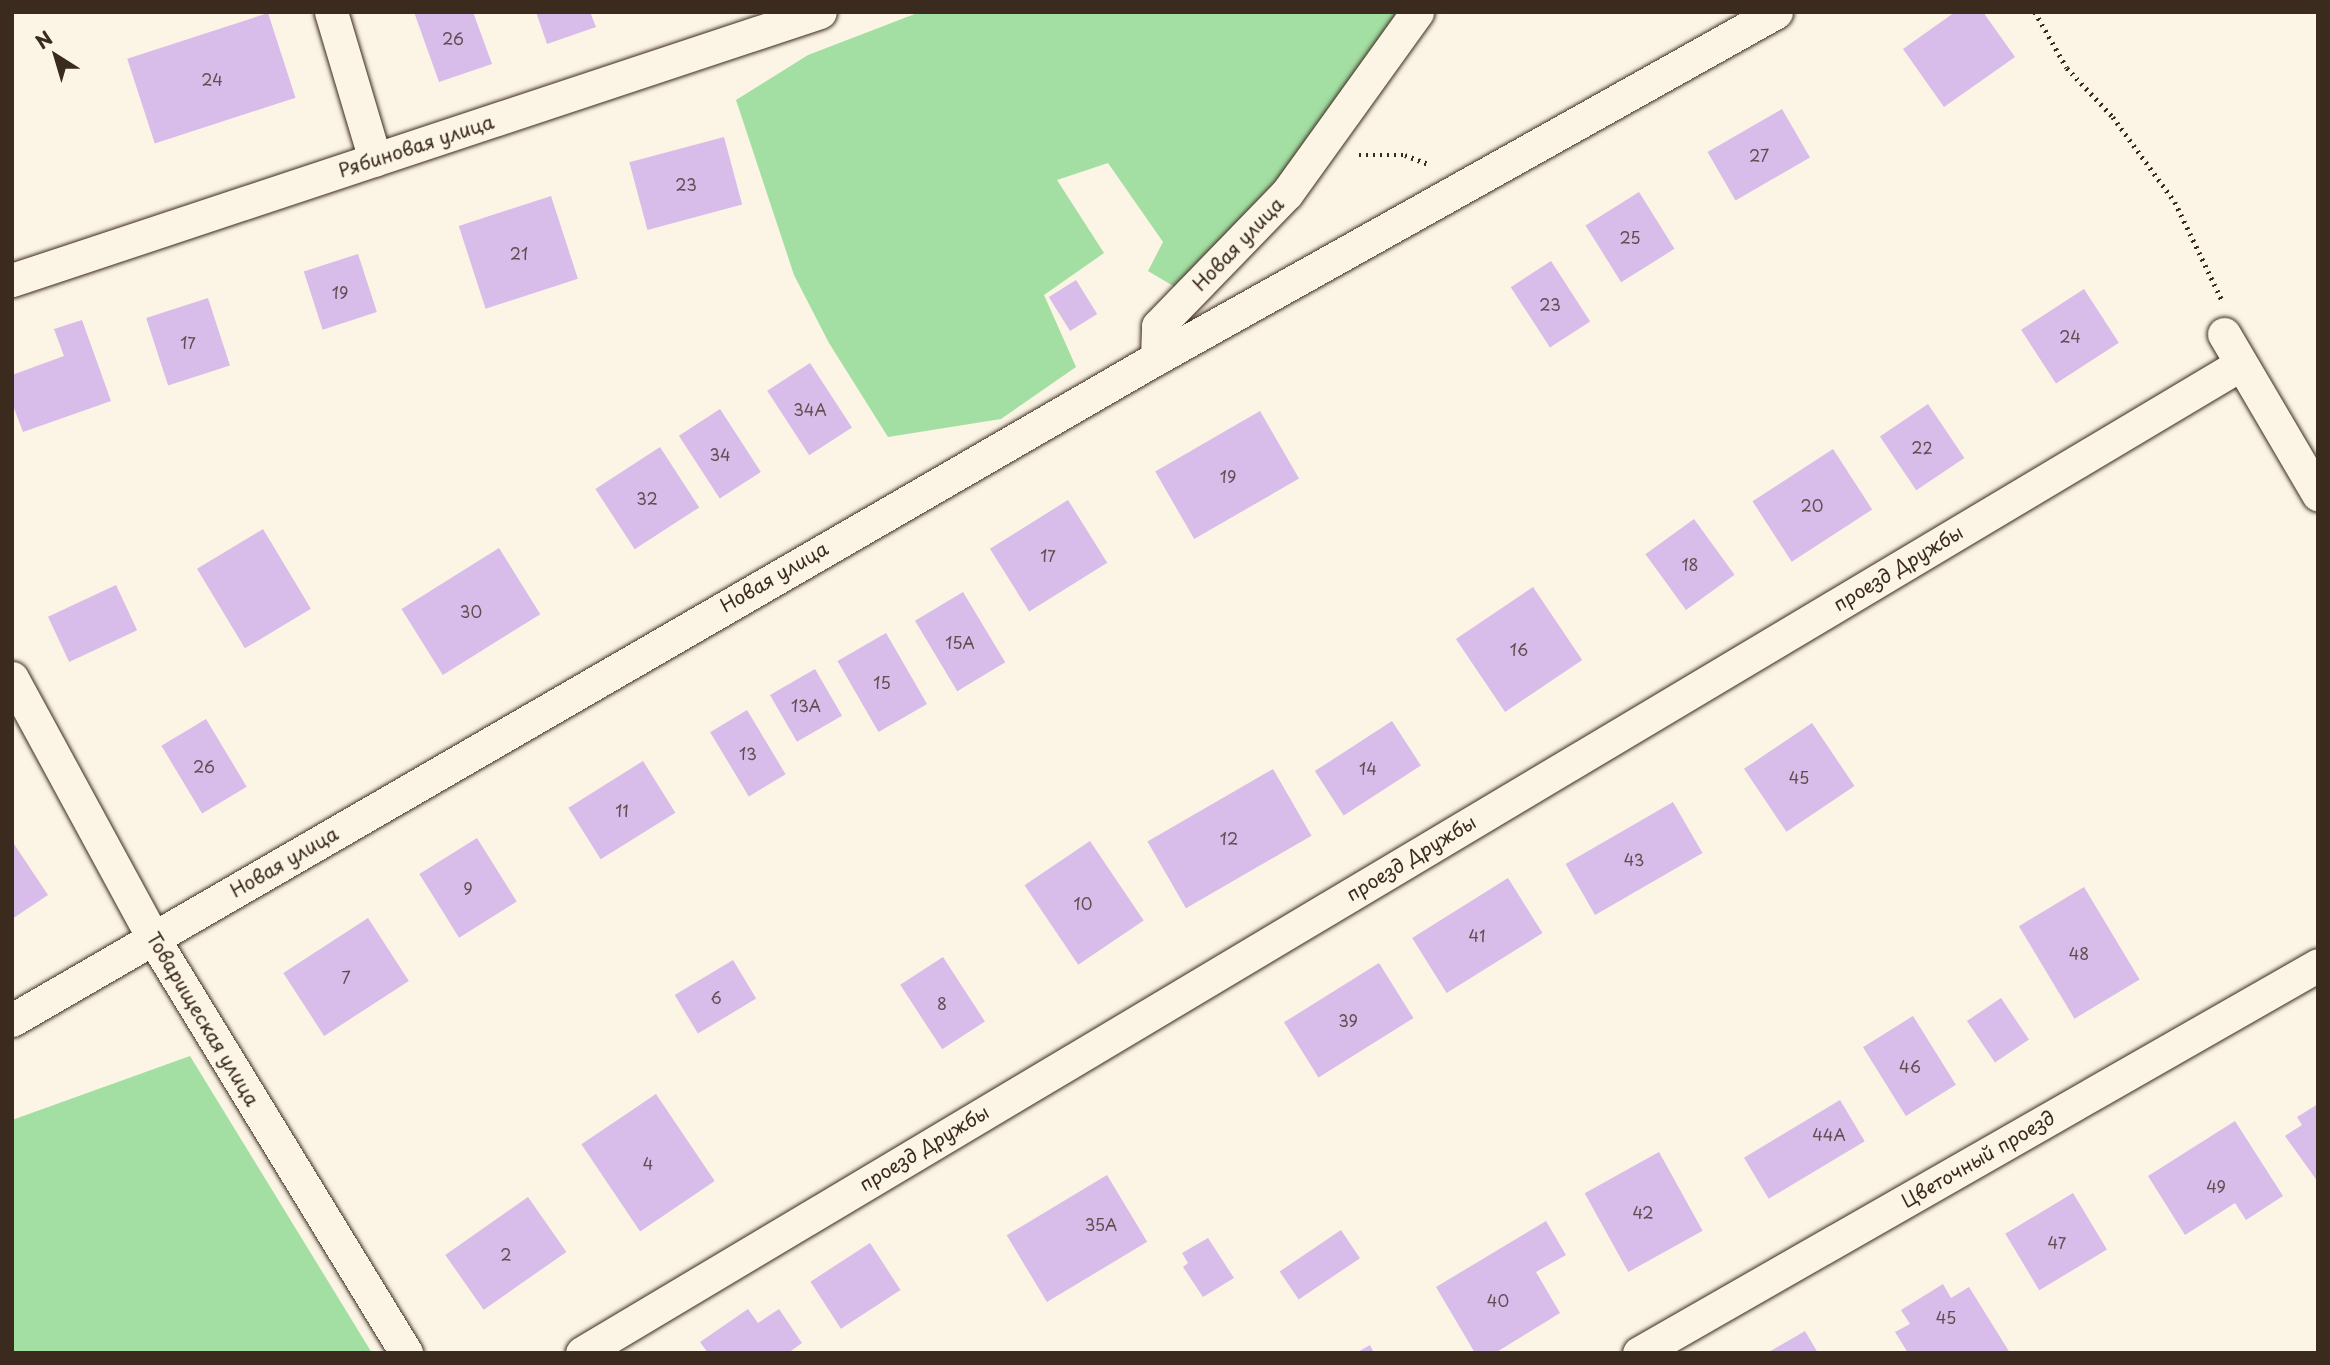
<!DOCTYPE html>
<meta charset="utf-8">
<style>
body{margin:0}
#map{position:relative;width:2330px;height:1365px;overflow:hidden;background:#fcf5e5;font-family:"Playpen Sans",sans-serif}
div>[style]{position:absolute}
[style*='--x']{left:calc(var(--x)*1px);top:calc(var(--y)*1px);width:calc(var(--w)*1px);rotate:calc(var(--a)*1deg)}
.green>*{inset:0;background:#a3dea3}
.building>*{inset:0;background:#d8bcea;transform-origin:0 0}
.path>*{height:4.5px;margin-top:-2.25px;transform-origin:0;background:repeating-linear-gradient(90deg,#3b2a1e 0 2px,transparent 0 7px)}
.roads{filter:drop-shadow(0 0 2px #3b2a1e) drop-shadow(0 0 2px #3b2a1e)}
.street>*{height:33px;margin:-16.5px;padding:0 16.5px;transform-origin:16.5px;border-radius:16.5px;background:#fcf5e5}
span{translate:-50% -50%;white-space:nowrap;text-align:center;line-height:1.15;-webkit-text-stroke:6px #fcf5e5;paint-order:stroke}
.number-label{font-size:16px;color:#624e51}
.number-label span{-webkit-text-stroke-width:0}
.street-label{font-size:19px;color:#3b2a1e}
.frame{position:absolute;inset:0;border:14px solid #3b2a1e;pointer-events:none}
.north{position:absolute;left:21px;top:21px;width:70px;height:70px;-webkit-text-stroke:5px #fcf5e5;paint-order:stroke;rotate:323deg;font-size:19px;font-weight:700;line-height:28px;text-align:center;color:#3b2a1e}
.north::after{content:'';display:block;margin:auto;width:24px;height:32px;background:#3b2a1e;clip-path:polygon(50% 0,100% 100%,50% 72%,0 100%)}
</style>
<div id="map">
<div class="green">
<div style="clip-path:polygon(920px 12px,1400px 12px,1316px 138px,1175px 287px,1148px 271px,1163px 242px,1108px 163px,1057px 180px,1104px 253px,1044px 295px,1076px 367px,1001px 419px,888px 437px,829px 343px,794px 275px,736px 100px,808px 55px)"></div>
<div style="clip-path:polygon(190px 1056px,372px 1353px,12px 1353px,12px 1120px)"></div>
</div>
<div class="building">
<div style="clip-path:polygon(414px 12px,473px 12px,492px 64px,439px 82px)"></div>
<div style="clip-path:polygon(536px 12px,590px 12px,596px 27px,547px 44px)"></div>
<div style="clip-path:polygon(1955px 12px,1983px 12px,2015px 57px,1944px 107px,1903px 49px)"></div>
<div style="left:268px;top:13px;width:89px;height:148px;rotate:72deg"></div>
<div style="left:1782px;top:109px;width:56px;height:86px;rotate:60deg"></div>
<div style="left:724px;top:137px;width:70px;height:98px;rotate:75deg"></div>
<div style="left:1639px;top:192px;width:67px;height:63px;rotate:58deg"></div>
<div style="left:551px;top:196px;width:87px;height:97px;rotate:72deg"></div>
<div style="left:358px;top:254px;width:61px;height:57px;rotate:72deg"></div>
<div style="left:1551px;top:261px;width:72px;height:48px;rotate:57deg"></div>
<div style="left:1076px;top:280px;width:40px;height:32px;rotate:58deg"></div>
<div style="left:2084px;top:289px;width:64px;height:75px;rotate:57deg"></div>
<div style="left:208px;top:298px;width:71px;height:65px;rotate:72deg"></div>
<div style="clip-path:polygon(82px 320px,111px 401px,23px 432px,12px 403px,12px 375px,64px 356px,54px 329px)"></div>
<div style="left:810px;top:363px;width:77px;height:51px;rotate:57deg"></div>
<div style="left:1928px;top:404px;width:65px;height:58px;rotate:56deg"></div>
<div style="left:720px;top:409px;width:75px;height:49px;rotate:57deg"></div>
<div style="left:1260px;top:411px;width:78px;height:121px;rotate:60deg"></div>
<div style="left:660px;top:447px;width:72px;height:77px;rotate:57deg"></div>
<div style="left:1833px;top:449px;width:72px;height:96px;rotate:57deg"></div>
<div style="left:1068px;top:500px;width:74px;height:92px;rotate:58deg"></div>
<div style="left:1694px;top:519px;width:69px;height:60px;rotate:54deg"></div>
<div style="left:263px;top:529px;width:93px;height:77px;rotate:59deg"></div>
<div style="left:499px;top:548px;width:78px;height:115px;rotate:58deg"></div>
<div style="left:116px;top:585px;width:50px;height:75px;rotate:65deg"></div>
<div style="left:1533px;top:587px;width:88px;height:93px;rotate:56deg"></div>
<div style="left:963px;top:592px;width:82px;height:56px;rotate:59deg"></div>
<div style="left:886px;top:633px;width:82px;height:56px;rotate:60deg"></div>
<div style="left:815px;top:669px;width:54px;height:52px;rotate:60deg"></div>
<div style="left:747px;top:710px;width:75px;height:43px;rotate:59deg"></div>
<div style="left:206px;top:719px;width:79px;height:52px;rotate:59deg"></div>
<div style="left:1392px;top:721px;width:53px;height:92px;rotate:57deg"></div>
<div style="left:1812px;top:723px;width:76px;height:82px;rotate:56deg"></div>
<div style="left:643px;top:761px;width:61px;height:88px;rotate:58deg"></div>
<div style="left:1273px;top:769px;width:77px;height:145px;rotate:60deg"></div>
<div style="left:1673px;top:802px;width:59px;height:124px;rotate:60deg"></div>
<div style="left:477px;top:838px;width:75px;height:68px;rotate:58deg"></div>
<div style="clip-path:polygon(12px 841px,48px 895px,12px 919px)"></div>
<div style="left:1090px;top:841px;width:96px;height:79px;rotate:56deg"></div>
<div style="left:1508px;top:878px;width:65px;height:113px;rotate:58deg"></div>
<div style="left:2084px;top:887px;width:108px;height:76px;rotate:59deg"></div>
<div style="left:368px;top:918px;width:75px;height:101px;rotate:57deg"></div>
<div style="left:943px;top:957px;width:77px;height:51px;rotate:57deg"></div>
<div style="left:733px;top:960px;width:45px;height:68px;rotate:59deg"></div>
<div style="left:1379px;top:963px;width:65px;height:112px;rotate:58deg"></div>
<div style="left:2001px;top:998px;width:50px;height:41px;rotate:56deg"></div>
<div style="left:1913px;top:1016px;width:81px;height:59px;rotate:58deg"></div>
<div style="left:656px;top:1094px;width:105px;height:90px;rotate:56deg"></div>
<div style="left:1840px;top:1100px;width:48px;height:112px;rotate:59deg"></div>
<div style="clip-path:polygon(2318px 1104px,2318px 1182px,2285px 1136px,2302px 1125px,2297px 1117px)"></div>
<div style="clip-path:polygon(2235px 1121px,2283px 1196px,2246px 1220px,2235px 1203px,2185px 1235px,2148px 1176px)"></div>
<div style="left:1659px;top:1152px;width:90px;height:85px;rotate:61deg"></div>
<div style="left:1107px;top:1175px;width:78px;height:117px;rotate:59deg"></div>
<div style="left:2073px;top:1193px;width:66px;height:79px;rotate:59deg"></div>
<div style="left:528px;top:1197px;width:67px;height:101px;rotate:55deg"></div>
<div style="clip-path:polygon(1546px 1221px,1566px 1255px,1536px 1272px,1560px 1313px,1495px 1353px,1475px 1353px,1436px 1287px)"></div>
<div style="left:1341px;top:1230px;width:34px;height:74px;rotate:56deg"></div>
<div style="clip-path:polygon(1208px 1238px,1234px 1278px,1203px 1297px,1183px 1267px,1188px 1263px,1182px 1253px)"></div>
<div style="left:870px;top:1243px;width:56px;height:71px;rotate:57deg"></div>
<div style="clip-path:polygon(1943px 1284px,1951px 1298px,1969px 1287px,2010px 1353px,1908px 1353px,1895px 1332px,1910px 1324px,1901px 1310px)"></div>
<div style="clip-path:polygon(748px 1309px,758px 1323px,779px 1309px,802px 1343px,788px 1353px,708px 1353px,700px 1342px)"></div>
<div style="clip-path:polygon(1805px 1331px,1818px 1353px,1767px 1353px)"></div>
<div style="clip-path:polygon(1370px 1345px,1374px 1353px,1356px 1353px)"></div>
</div>
<div class="path">
<div style="--x:2035;--y:12;--w:64;--a:60.3"></div>
<div style="--x:2067;--y:68;--w:67;--a:46.8"></div>
<div style="--x:2113;--y:117;--w:105;--a:53.9"></div>
<div style="--x:2175;--y:202;--w:109;--a:64.4"></div>
<div style="--x:1359;--y:155;--w:46;--a:0"></div>
<div style="--x:1405;--y:155;--w:26;--a:21"></div>
</div>
<div class="roads">
<div class="street">
<div style="--x:331;--y:12;--w:154;--a:73.4"></div>
<div style="--x:12;--y:280;--w:851;--a:-18.35"></div>
<div style="--x:2224;--y:334;--w:186;--a:59.6"></div>
<div style="--x:1157;--y:358;--w:709;--a:-29.2"></div>
<div style="--x:12;--y:678;--w:296;--a:61.5"></div>
<div style="--x:153;--y:938;--w:486;--a:58.6"></div>
<div style="--x:12;--y:1020;--w:1323;--a:-30.04"></div>
<div style="--x:1157;--y:358;--w:32;--a:-88"></div>
<div style="--x:1158;--y:326;--w:185;--a:-45.9"></div>
<div style="--x:1287;--y:193;--w:223;--a:-54.3"></div>
<div style="--x:582;--y:1353;--w:1931;--a:-30.8"></div>
<div style="--x:1639;--y:1353;--w:782;--a:-29.74"></div>
</div>
</div>
<div class="number-label">
<span style="left:453px;top:38px">26</span>
<span style="left:212px;top:79px">24</span>
<span style="left:1759px;top:155px">27</span>
<span style="left:686px;top:184px">23</span>
<span style="left:1630px;top:237px">25</span>
<span style="left:519px;top:253px">21</span>
<span style="left:340px;top:292px">19</span>
<span style="left:1550px;top:304px">23</span>
<span style="left:2070px;top:336px">24</span>
<span style="left:188px;top:342px">17</span>
<span style="left:810px;top:409px">34А</span>
<span style="left:1922px;top:447px">22</span>
<span style="left:720px;top:454px">34</span>
<span style="left:1228px;top:476px">19</span>
<span style="left:647px;top:498px">32</span>
<span style="left:1812px;top:505px">20</span>
<span style="left:1048px;top:555px">17</span>
<span style="left:1690px;top:564px">18</span>
<span style="left:471px;top:611px">30</span>
<span style="left:960px;top:642px">15А</span>
<span style="left:1519px;top:649px">16</span>
<span style="left:882px;top:682px">15</span>
<span style="left:806px;top:705px">13А</span>
<span style="left:748px;top:753px">13</span>
<span style="left:204px;top:766px">26</span>
<span style="left:1368px;top:768px">14</span>
<span style="left:1799px;top:777px">45</span>
<span style="left:622px;top:810px">11</span>
<span style="left:1229px;top:838px">12</span>
<span style="left:1634px;top:859px">43</span>
<span style="left:468px;top:888px">9</span>
<span style="left:1083px;top:903px">10</span>
<span style="left:1477px;top:935px">41</span>
<span style="left:2079px;top:953px">48</span>
<span style="left:346px;top:977px">7</span>
<span style="left:716px;top:997px">6</span>
<span style="left:942px;top:1003px">8</span>
<span style="left:1348px;top:1020px">39</span>
<span style="left:1910px;top:1066px">46</span>
<span style="left:1829px;top:1134px">44А</span>
<span style="left:648px;top:1163px">4</span>
<span style="left:2216px;top:1186px">49</span>
<span style="left:1643px;top:1212px">42</span>
<span style="left:1101px;top:1224px">35А</span>
<span style="left:2057px;top:1242px">47</span>
<span style="left:506px;top:1254px">2</span>
<span style="left:1498px;top:1300px">40</span>
<span style="left:1946px;top:1317px">45</span>
</div>
<div class="street-label">
<span style="left:416px;top:146px;rotate:-18deg">Рябиновая улица</span>
<span style="left:1238px;top:244px;rotate:-46deg">Новая улица</span>
<span style="left:1898px;top:568px;rotate:-31deg">проезд Дружбы</span>
<span style="left:774px;top:577px;rotate:-30deg">Новая улица</span>
<span style="left:1411px;top:858px;rotate:-31deg">проезд Дружбы</span>
<span style="left:284px;top:862px;rotate:-30deg">Новая улица</span>
<span style="left:203px;top:1019px;rotate:59deg">Товарищеская улица</span>
<span style="left:924px;top:1148px;rotate:-31deg">проезд Дружбы</span>
<span style="left:1978px;top:1159px;rotate:-30deg">Цветочный проезд</span>
</div>
<div class="frame"></div>
<div class="north">N</div>
</div>
